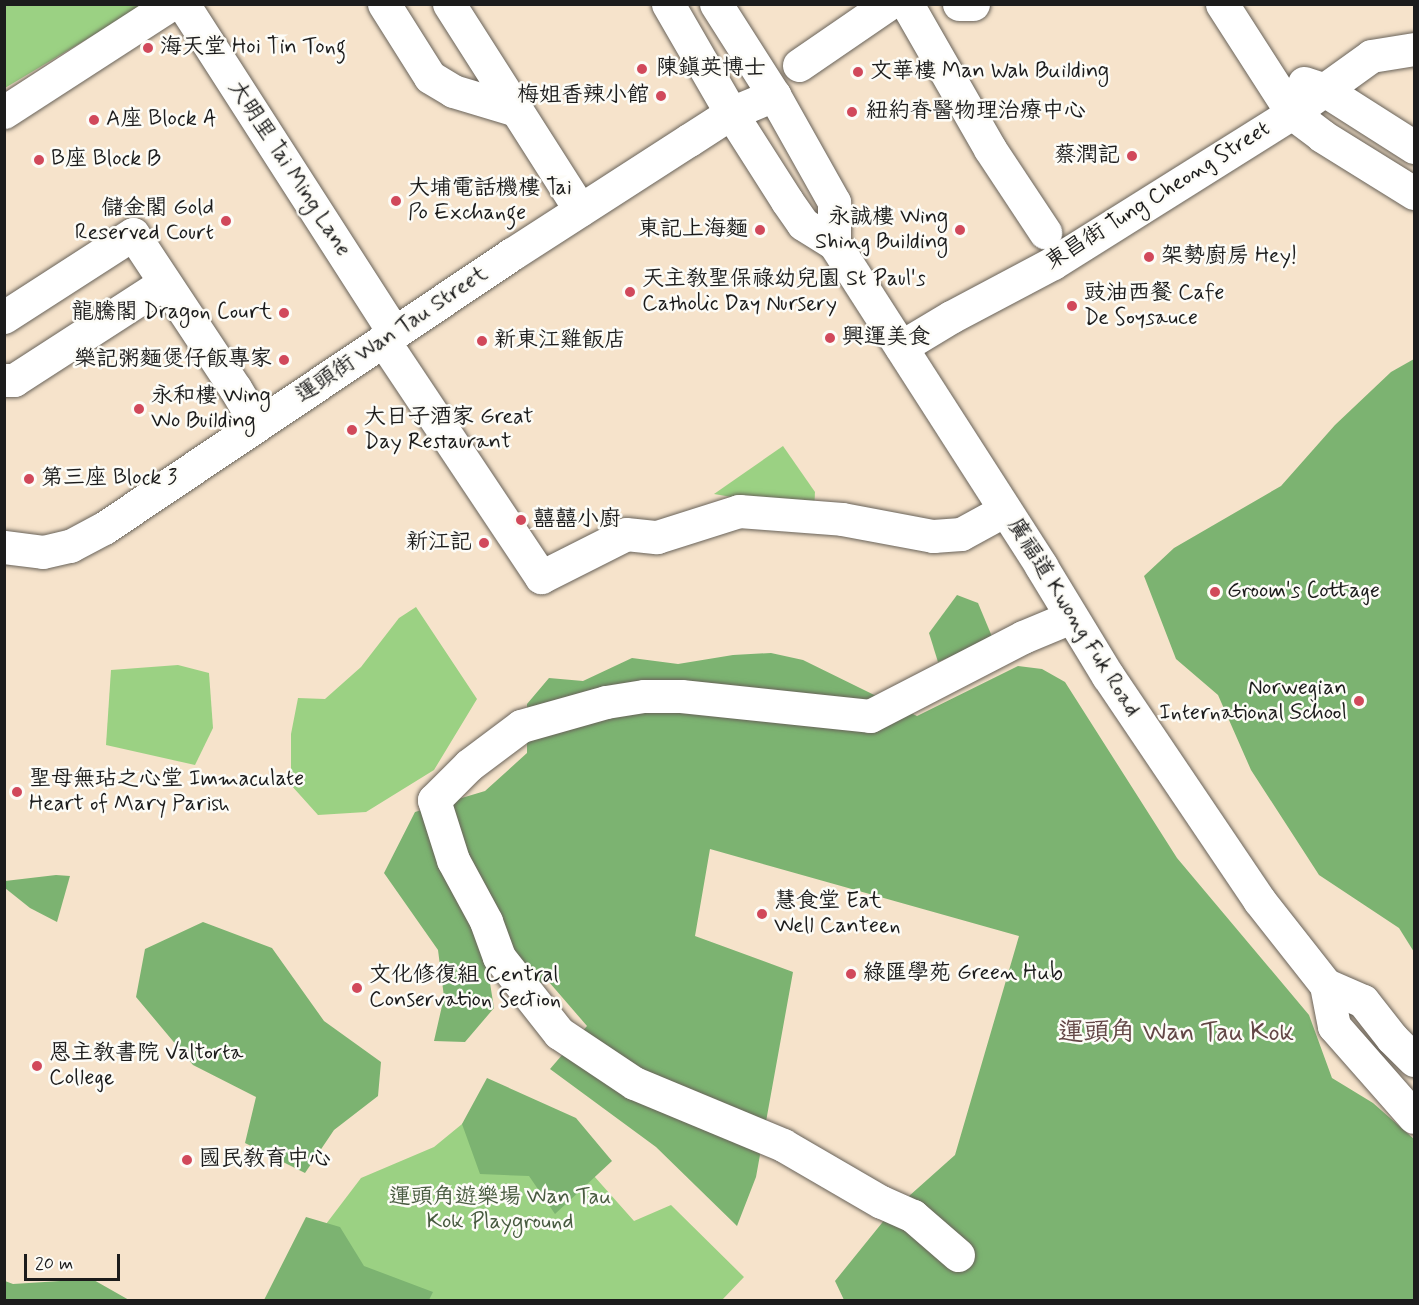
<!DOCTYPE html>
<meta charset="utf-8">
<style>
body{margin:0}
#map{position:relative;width:1419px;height:1305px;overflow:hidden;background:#f6e3cb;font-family:Mynerve,"LXGW WenKai TC",sans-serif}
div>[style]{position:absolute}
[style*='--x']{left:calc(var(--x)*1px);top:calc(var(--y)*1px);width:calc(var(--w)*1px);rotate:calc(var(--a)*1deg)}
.green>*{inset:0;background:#9bd183}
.forest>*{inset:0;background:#7cb371}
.roads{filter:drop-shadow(0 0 2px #686259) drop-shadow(0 0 2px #686259)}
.minor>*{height:33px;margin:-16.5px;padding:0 16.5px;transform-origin:16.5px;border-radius:16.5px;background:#fff}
.major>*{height:33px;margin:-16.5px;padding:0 16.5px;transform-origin:16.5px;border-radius:16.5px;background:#fff}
.dots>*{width:16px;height:16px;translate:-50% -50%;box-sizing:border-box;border:3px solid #fdfcf7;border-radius:50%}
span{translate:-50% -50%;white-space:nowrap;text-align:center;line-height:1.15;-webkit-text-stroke:5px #fdfcf7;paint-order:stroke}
.poi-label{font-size:22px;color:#1c1c1c}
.left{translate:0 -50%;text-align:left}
.right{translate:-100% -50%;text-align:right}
.street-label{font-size:22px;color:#1c1c1c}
.park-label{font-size:22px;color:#485b40}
.quarter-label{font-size:26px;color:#634746}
.frame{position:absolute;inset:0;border:6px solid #1c1c1c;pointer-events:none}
.scale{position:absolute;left:24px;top:1254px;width:96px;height:27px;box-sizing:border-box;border:3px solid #1c1c1c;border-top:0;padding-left:8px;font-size:18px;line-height:21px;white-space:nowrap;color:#1c1c1c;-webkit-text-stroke:4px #fdfcf7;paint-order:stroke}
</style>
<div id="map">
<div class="green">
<div style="clip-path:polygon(5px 5px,144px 5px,5px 88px)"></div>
<div style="clip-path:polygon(783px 446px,815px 492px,814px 511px,714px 494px)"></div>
<div style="clip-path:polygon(416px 607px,477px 699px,434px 770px,366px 812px,318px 815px,291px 785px,291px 734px,298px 698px,325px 699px,361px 667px,399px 618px)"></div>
<div style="clip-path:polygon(178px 665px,209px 673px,213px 728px,195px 765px,106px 745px,111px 670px)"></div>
<div style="clip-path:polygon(506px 1088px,594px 1176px,634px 1221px,671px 1205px,744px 1277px,722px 1300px,314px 1300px,323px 1228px,361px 1178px,434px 1147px)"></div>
</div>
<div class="forest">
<div style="clip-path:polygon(1414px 359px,1414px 952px,1399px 928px,1319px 875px,1251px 770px,1218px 695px,1176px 659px,1144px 576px,1174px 548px,1281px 486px,1335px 425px,1391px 372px)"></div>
<div style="clip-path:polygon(957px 595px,978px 603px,993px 639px,938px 662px,929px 633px)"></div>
<div style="clip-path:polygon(771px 653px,803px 660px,917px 716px,1018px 666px,1042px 669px,1065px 682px,1177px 858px,1309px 1015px,1332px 1078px,1373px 1103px,1414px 1139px,1414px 1300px,844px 1300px,835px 1281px,890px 1213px,955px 1155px,1019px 936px,710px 849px,695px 936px,793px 972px,756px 1177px,737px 1226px,656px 1147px,550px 1069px,587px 1026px,549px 982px,516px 985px,485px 952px,494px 1008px,465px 1042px,434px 1041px,444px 997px,438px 950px,384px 873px,415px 812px,485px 791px,527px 753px,527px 704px,549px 678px,583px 681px,632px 658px,678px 664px,733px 655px)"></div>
<div style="clip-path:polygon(56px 875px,70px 876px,57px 922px,30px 908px,5px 888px,5px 881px)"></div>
<div style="clip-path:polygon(203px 922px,272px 948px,324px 1021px,381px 1062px,378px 1096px,334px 1130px,305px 1173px,245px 1143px,256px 1097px,193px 1065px,136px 997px,145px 949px)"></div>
<div style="clip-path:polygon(487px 1078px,576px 1118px,612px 1161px,555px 1214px,529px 1176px,480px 1174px,462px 1124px)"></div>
<div style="clip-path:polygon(306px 1217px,340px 1227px,364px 1266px,433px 1292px,429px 1300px,264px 1300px)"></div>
<div style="clip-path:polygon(92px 1279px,129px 1300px,5px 1300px,5px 1281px,13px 1284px)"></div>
</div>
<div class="roads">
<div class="minor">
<div style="--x:183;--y:4;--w:391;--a:57.3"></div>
<div style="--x:384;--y:4;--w:86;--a:57.8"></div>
<div style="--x:430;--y:77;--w:27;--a:31"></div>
<div style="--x:453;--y:91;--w:66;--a:16.8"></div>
<div style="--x:449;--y:4;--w:244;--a:57.5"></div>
<div style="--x:907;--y:4;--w:167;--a:60.2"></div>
<div style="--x:990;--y:149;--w:100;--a:56.5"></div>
<div style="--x:959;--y:4;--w:14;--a:0"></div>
<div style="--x:1222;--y:4;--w:130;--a:57.3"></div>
<div style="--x:1292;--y:113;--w:38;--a:37"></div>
<div style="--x:1322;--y:136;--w:108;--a:31.8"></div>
<div style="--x:799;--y:65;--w:108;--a:-34.4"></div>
<div style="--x:1304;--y:83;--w:20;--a:18"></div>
<div style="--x:1323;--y:89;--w:108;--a:32.5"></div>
<div style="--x:4;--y:112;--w:199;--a:-32.9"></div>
<div style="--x:4;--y:317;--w:153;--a:-32.8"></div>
<div style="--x:133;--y:234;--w:185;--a:56.5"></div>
<div style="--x:235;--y:388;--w:43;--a:59.3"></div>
<div style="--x:383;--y:340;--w:285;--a:56.3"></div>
<div style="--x:541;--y:577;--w:95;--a:-26.8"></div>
<div style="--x:626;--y:534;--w:31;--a:6"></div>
<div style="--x:657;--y:537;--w:86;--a:-17.6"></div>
<div style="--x:739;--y:511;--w:103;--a:4.4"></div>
<div style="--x:842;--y:519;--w:93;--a:10.6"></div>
<div style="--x:933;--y:536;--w:28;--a:-4"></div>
<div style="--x:961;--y:534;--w:50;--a:-28.6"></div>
<div style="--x:901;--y:347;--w:58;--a:-31"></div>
<div style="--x:951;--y:317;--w:115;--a:-27.9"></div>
<div style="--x:1053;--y:263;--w:282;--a:-32.1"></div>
<div style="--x:1292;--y:113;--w:97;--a:-35.8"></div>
<div style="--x:1371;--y:56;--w:44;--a:-9.2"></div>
<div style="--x:4;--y:380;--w:10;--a:0"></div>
<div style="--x:14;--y:380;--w:179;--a:-32.9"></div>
<div style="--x:958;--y:1255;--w:60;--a:-139.1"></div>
<div style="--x:913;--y:1216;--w:35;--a:-156"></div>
<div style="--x:881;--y:1202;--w:113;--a:-149.8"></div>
<div style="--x:783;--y:1145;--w:161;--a:-157.4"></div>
<div style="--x:634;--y:1083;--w:90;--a:-146.3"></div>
<div style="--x:559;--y:1033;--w:97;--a:-128.3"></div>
<div style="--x:499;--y:957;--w:38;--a:-110"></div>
<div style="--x:486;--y:921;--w:69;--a:-118.4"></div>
<div style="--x:453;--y:860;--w:63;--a:-107.6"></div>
<div style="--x:434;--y:800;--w:49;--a:-45"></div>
<div style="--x:469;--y:765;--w:65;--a:-36.9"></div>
<div style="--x:521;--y:726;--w:88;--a:-15.8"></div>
<div style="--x:606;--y:702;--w:38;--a:-9"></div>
<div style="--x:644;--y:696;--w:37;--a:0"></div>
<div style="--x:681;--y:696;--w:190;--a:6"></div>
<div style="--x:870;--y:716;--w:172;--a:-27.3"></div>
<div style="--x:1023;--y:637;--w:52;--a:-22.6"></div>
</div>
<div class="major">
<div style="--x:668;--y:4;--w:126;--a:60"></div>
<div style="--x:731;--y:113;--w:104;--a:57.5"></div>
<div style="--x:787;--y:201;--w:28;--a:55"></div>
<div style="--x:803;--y:224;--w:36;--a:32"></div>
<div style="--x:834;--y:243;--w:384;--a:57.3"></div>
<div style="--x:1041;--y:566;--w:129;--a:58.7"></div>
<div style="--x:1108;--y:676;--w:270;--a:56"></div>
<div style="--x:1259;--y:900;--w:108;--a:51.8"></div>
<div style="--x:1326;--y:985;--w:42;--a:79"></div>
<div style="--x:1334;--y:1026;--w:121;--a:48.7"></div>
<div style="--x:716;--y:4;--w:108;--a:57.5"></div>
<div style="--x:774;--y:95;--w:123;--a:60.7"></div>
<div style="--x:834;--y:202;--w:41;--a:90"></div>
<div style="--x:4;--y:547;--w:39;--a:7"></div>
<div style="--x:43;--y:552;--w:28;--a:-13"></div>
<div style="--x:70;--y:546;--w:38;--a:-28"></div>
<div style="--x:104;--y:528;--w:491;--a:-33.9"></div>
<div style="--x:512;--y:254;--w:211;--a:-32.8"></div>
<div style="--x:689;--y:140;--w:50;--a:-32.7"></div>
<div style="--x:731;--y:113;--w:47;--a:-22.7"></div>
<div style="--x:1326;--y:985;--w:40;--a:23.4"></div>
<div style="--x:1363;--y:1001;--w:47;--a:51.9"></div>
<div style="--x:1392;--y:1038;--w:31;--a:45"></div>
</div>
</div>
<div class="dots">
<div style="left:148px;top:48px;background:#d1495b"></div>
<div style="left:642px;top:69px;background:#d1495b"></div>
<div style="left:858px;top:72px;background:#d1495b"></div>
<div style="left:661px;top:96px;background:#d1495b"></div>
<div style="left:852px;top:112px;background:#d1495b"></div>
<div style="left:94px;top:120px;background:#d1495b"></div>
<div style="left:1132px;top:156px;background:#d1495b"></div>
<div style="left:39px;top:160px;background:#d1495b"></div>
<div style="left:396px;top:201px;background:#d1495b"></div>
<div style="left:226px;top:221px;background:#d1495b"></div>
<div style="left:760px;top:230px;background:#d1495b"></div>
<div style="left:960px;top:230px;background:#d1495b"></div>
<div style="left:1149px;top:257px;background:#d1495b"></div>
<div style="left:630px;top:292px;background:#d1495b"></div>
<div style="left:1072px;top:306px;background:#d1495b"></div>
<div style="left:284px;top:313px;background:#d1495b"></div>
<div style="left:830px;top:338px;background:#d1495b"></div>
<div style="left:482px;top:341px;background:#d1495b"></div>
<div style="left:284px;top:360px;background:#d1495b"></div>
<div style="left:139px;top:409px;background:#d1495b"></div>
<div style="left:352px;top:430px;background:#d1495b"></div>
<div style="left:29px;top:479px;background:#d1495b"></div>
<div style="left:521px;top:520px;background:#d1495b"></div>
<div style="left:484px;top:543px;background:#d1495b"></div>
<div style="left:1215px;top:592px;background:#d1495b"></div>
<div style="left:1359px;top:701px;background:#d1495b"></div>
<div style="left:17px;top:792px;background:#d1495b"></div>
<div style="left:762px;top:914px;background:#d1495b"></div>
<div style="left:851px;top:974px;background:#d1495b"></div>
<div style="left:357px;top:988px;background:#d1495b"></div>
<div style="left:37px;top:1066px;background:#d1495b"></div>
<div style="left:187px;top:1160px;background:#d1495b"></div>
</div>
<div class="poi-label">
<span class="left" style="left:160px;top:48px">海天堂 Hoi Tin Tong</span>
<span class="left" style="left:656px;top:69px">陳鎮英博士</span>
<span class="left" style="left:870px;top:72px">文華樓 Man Wah Building</span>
<span class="right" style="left:649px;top:96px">梅姐香辣小館</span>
<span class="left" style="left:866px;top:112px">紐約脊醫物理治療中心</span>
<span class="left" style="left:106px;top:120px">A座 Block A</span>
<span class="right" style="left:1120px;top:156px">蔡潤記</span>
<span class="left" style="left:51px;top:160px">B座 Block B</span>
<span class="left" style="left:408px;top:201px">大埔電話機樓 Tai<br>Po Exchange</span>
<span class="right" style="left:214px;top:221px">儲金閣 Gold<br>Reserved Court</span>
<span class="right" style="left:948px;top:230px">永誠樓 Wing<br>Shing Building</span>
<span class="right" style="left:748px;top:230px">東記上海麵</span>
<span class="left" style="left:1161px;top:257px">架勢廚房 Hey!</span>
<span class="left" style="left:642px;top:292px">天主教聖保祿幼兒園 St Paul's<br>Catholic Day Nursery</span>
<span class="left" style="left:1084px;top:306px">豉油西餐 Cafe<br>De Soysauce</span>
<span class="right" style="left:272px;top:313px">龍騰閣 Dragon Court</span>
<span class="left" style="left:842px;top:338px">興運美食</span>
<span class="left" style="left:494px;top:341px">新東江雞飯店</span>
<span class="right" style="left:272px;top:360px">樂記粥麵煲仔飯專家</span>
<span class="left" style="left:151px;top:409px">永和樓 Wing<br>Wo Building</span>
<span class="left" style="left:364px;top:430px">大日子酒家 Great<br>Day Restaurant</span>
<span class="left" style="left:41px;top:479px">第三座 Block 3</span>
<span class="left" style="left:533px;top:520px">囍囍小廚</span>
<span class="right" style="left:472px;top:543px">新江記</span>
<span class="left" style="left:1227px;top:592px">Groom's Cottage</span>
<span class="right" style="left:1347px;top:701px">Norwegian<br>International School</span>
<span class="left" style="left:29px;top:792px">聖母無玷之心堂 Immaculate<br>Heart of Mary Parish</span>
<span class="left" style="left:774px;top:914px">慧食堂 Eat<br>Well Canteen</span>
<span class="left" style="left:863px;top:974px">綠匯學苑 Green Hub</span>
<span class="left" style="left:369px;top:988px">文化修復組 Central<br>Conservation Section</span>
<span class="left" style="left:49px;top:1066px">恩主教書院 Valtorta<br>College</span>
<span class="left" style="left:199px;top:1160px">國民教育中心</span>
</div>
<div class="street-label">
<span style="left:289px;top:169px;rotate:57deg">大明里 Tai Ming Lane</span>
<span style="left:1158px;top:196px;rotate:-32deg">東昌街 Tung Cheong Street</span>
<span style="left:392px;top:335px;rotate:-34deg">運頭街 Wan Tau Street</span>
<span style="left:1073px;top:618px;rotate:58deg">廣福道 Kwong Fuk Road</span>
</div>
<div class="park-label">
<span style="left:500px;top:1210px">運頭角遊樂場 Wan Tau<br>Kok Playground</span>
</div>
<div class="quarter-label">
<span style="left:1176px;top:1034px">運頭角 Wan Tau Kok</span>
</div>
<div class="frame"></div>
<div class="scale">20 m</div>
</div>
